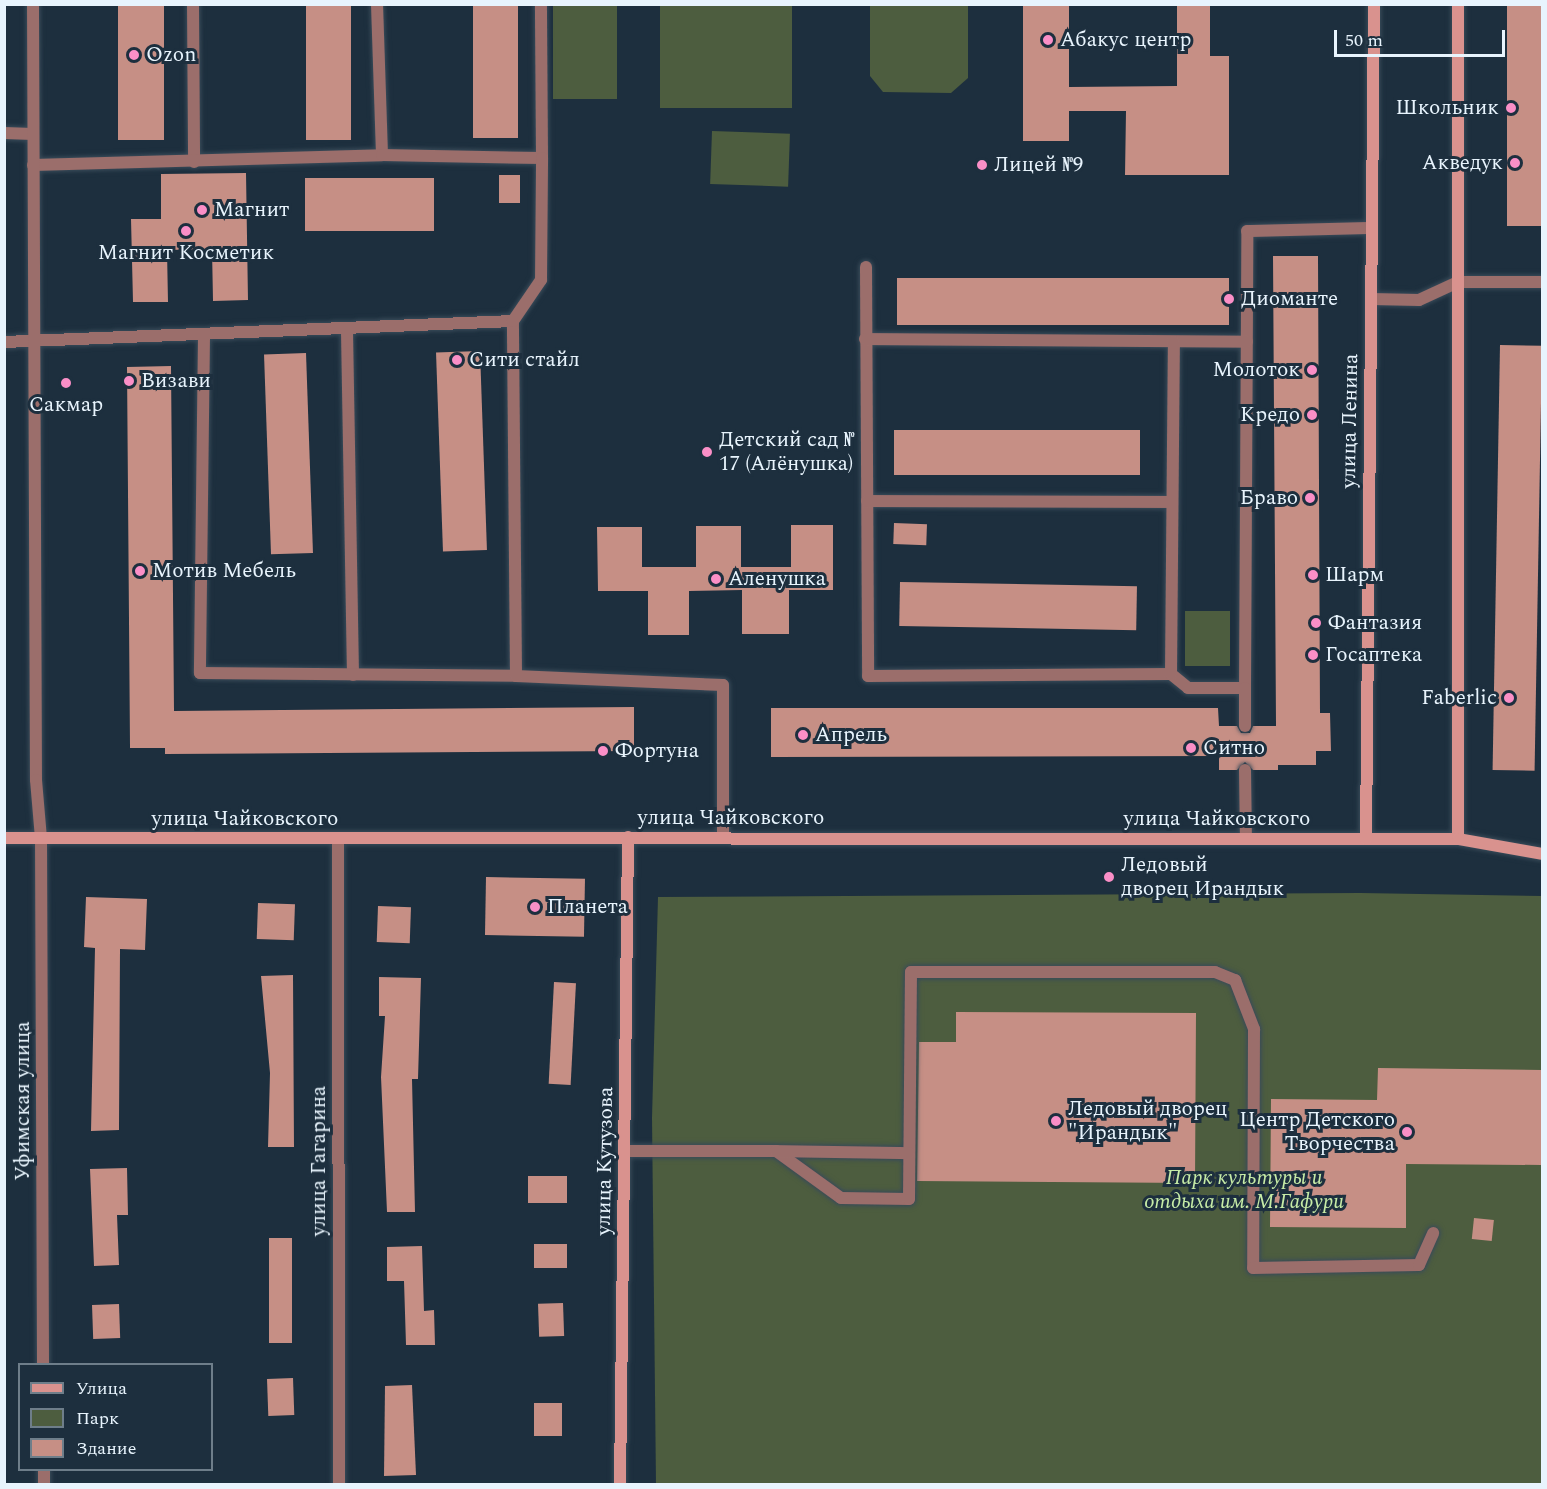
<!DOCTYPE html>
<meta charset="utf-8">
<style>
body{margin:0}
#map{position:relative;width:1547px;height:1489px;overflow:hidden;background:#1d2f3e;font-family:Spectral,serif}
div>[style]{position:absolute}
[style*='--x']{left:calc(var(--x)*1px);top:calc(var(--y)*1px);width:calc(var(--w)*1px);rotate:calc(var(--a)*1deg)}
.green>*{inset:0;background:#4d5d3f;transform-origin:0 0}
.building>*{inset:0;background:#c68f85;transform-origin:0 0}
.roads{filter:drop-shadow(0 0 2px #394b59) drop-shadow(0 0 2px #394b59)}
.service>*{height:12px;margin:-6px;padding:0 6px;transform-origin:6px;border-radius:6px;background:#9b6e6b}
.minor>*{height:12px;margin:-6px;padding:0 6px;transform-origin:6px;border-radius:6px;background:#9b6e6b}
.tertiary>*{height:12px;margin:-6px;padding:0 6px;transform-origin:6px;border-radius:6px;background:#9b6e6b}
.secondary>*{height:12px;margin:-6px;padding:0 6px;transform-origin:6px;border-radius:6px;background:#d9928e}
.dots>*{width:16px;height:16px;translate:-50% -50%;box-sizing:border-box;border:3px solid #1d2f3e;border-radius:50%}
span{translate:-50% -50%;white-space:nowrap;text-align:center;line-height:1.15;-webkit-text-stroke:6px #1d2f3e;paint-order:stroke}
.poi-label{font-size:21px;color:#e8f4fd}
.left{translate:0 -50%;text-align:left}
.right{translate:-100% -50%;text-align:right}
.street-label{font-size:21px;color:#e8f4fd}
.park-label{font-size:21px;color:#c7eca7;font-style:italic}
.frame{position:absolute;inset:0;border:6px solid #e8f4fd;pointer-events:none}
.legend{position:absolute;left:18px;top:1363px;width:195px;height:108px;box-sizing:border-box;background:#1d2f3e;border:2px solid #6e7e8a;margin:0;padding:8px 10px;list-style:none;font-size:18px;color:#e8f4fd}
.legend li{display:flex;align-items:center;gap:12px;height:30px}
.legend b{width:30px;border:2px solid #6e7e8a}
.scale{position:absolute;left:1334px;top:30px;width:171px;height:27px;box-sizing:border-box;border:3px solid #e8f4fd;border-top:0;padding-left:8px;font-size:18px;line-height:21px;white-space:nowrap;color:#e8f4fd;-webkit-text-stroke:4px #1d2f3e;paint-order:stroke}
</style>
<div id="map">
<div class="green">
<div style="left:553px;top:5px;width:64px;height:94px"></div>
<div style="left:660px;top:5px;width:132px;height:103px"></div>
<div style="clip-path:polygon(870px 5px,968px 5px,968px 78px,951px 93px,883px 92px,870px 76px)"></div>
<div style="left:712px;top:131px;width:78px;height:53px;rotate:2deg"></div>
<div style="left:1185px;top:611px;width:45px;height:55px"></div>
<div style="clip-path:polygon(1360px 893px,1542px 896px,1542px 1484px,656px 1484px,652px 1118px,658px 897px)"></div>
</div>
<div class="building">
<div style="left:118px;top:4px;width:46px;height:136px"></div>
<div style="left:306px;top:4px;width:45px;height:136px"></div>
<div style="left:473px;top:4px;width:45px;height:134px"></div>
<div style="clip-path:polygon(1023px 4px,1069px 4px,1069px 87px,1177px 86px,1177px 4px,1210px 4px,1210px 56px,1229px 56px,1229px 175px,1125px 175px,1126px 111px,1069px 111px,1069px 141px,1023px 141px)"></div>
<div style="left:1507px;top:4px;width:35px;height:222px"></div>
<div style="clip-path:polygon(246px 173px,248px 300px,213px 301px,212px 249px,167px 250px,168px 302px,133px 302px,131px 219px,161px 219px,161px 174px)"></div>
<div style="left:499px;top:175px;width:21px;height:28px"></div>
<div style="left:305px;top:178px;width:129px;height:53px"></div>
<div style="clip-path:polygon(1273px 256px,1318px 256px,1320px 713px,1330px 713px,1331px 751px,1316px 751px,1316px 765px,1278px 765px,1278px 770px,1253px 770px,1245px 762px,1237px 770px,1219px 770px,1219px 756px,771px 757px,771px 708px,1218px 708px,1219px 726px,1237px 726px,1241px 733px,1250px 733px,1253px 726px,1276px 726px)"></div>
<div style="left:897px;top:278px;width:332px;height:47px"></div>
<div style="left:1500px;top:345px;width:42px;height:425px;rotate:1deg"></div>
<div style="left:480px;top:351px;width:199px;height:44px;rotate:88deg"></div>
<div style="left:306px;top:353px;width:200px;height:42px;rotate:88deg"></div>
<div style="clip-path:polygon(171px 366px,174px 711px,634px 707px,634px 751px,165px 754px,165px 748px,130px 748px,127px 367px)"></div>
<div style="left:894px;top:430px;width:246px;height:45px"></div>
<div style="left:894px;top:523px;width:33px;height:21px;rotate:2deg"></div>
<div style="clip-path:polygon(791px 525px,833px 525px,833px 590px,789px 590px,789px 634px,742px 634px,742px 590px,689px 591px,689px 635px,648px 635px,648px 591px,598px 591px,597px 527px,642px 527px,642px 567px,696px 567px,696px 526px,741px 526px,741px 567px,791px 567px)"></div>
<div style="left:900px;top:582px;width:237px;height:44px;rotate:1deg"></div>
<div style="left:486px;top:877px;width:99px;height:58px;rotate:1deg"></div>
<div style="clip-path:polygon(86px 897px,147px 899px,145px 950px,120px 949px,119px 1130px,91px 1131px,95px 948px,84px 947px)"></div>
<div style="left:258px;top:903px;width:37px;height:36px;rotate:2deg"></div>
<div style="left:378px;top:906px;width:33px;height:36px;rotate:2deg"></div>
<div style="clip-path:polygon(293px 975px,294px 1147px,268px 1147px,270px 1073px,261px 976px)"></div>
<div style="clip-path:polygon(379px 977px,421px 978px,418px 1079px,412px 1079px,415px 1212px,387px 1212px,381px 1077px,385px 1016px,379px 1016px)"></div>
<div style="left:554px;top:982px;width:22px;height:102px;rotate:3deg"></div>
<div style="clip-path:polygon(956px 1012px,1196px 1013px,1195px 1183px,917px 1181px,919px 1042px,956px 1042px)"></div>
<div style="clip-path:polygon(1378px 1068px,1542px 1070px,1542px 1165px,1406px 1164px,1406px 1228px,1270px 1227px,1271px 1099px,1377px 1100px)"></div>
<div style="clip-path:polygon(127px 1168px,128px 1215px,117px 1215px,119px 1265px,94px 1266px,90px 1169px)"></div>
<div style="left:528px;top:1176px;width:39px;height:27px"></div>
<div style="left:1474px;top:1218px;width:20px;height:21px;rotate:6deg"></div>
<div style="left:269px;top:1238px;width:23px;height:105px"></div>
<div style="left:567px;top:1244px;width:24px;height:33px;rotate:90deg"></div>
<div style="clip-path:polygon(422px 1246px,424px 1311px,434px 1310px,435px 1345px,406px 1345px,404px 1281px,387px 1281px,387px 1247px)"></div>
<div style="left:563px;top:1303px;width:33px;height:25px;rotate:88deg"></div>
<div style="left:119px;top:1304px;width:34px;height:27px;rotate:88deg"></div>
<div style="left:293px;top:1378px;width:37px;height:26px;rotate:88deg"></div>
<div style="clip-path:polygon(412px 1385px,416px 1475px,384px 1476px,385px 1386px)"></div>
<div style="left:534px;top:1403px;width:28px;height:33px"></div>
</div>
<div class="roads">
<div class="service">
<div style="--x:193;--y:4;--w:158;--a:89.6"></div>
<div style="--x:377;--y:4;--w:151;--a:88.1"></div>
<div style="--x:4;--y:133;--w:29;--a:2"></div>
<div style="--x:33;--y:165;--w:349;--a:-1.6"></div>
<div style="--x:382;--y:155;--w:160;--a:1.1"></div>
<div style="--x:542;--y:158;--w:154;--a:-90.4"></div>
<div style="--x:866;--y:267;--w:409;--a:89.7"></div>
<div style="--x:868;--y:676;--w:303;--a:-0.4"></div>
<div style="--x:1171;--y:674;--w:22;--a:39"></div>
<div style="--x:1188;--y:688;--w:57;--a:0"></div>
<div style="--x:1245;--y:688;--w:457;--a:-89.7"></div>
<div style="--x:1247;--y:231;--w:125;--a:-1.4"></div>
<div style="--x:347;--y:331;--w:344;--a:89"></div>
<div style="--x:204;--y:336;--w:337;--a:90.7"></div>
<div style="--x:200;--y:673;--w:316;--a:0.5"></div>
<div style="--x:516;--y:676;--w:207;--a:2.5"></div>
<div style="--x:723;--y:685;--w:152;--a:90"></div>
<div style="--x:865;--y:339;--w:382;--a:0.4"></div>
<div style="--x:4;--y:342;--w:509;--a:-2.36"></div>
<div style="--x:867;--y:501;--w:304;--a:0.2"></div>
<div style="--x:1171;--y:674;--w:332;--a:-89.5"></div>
<div style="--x:516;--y:676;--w:355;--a:-90.5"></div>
<div style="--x:513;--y:321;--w:50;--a:-55.7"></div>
<div style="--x:541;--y:280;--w:122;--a:-89.5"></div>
<div style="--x:1245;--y:688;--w:38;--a:90"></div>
<div style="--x:1245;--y:770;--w:68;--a:89.2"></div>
<div style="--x:625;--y:1151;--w:151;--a:0"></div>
<div style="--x:776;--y:1151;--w:80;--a:35.9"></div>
<div style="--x:841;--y:1198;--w:68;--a:0.8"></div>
<div style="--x:909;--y:1199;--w:227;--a:-89.5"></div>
<div style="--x:911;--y:972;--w:304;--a:0"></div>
<div style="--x:1215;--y:972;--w:22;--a:22"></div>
<div style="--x:1235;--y:980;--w:53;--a:68.8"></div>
<div style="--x:1254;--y:1029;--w:239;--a:90.2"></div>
<div style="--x:1253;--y:1268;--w:166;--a:-1"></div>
<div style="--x:1419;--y:1265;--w:35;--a:-66"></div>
<div style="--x:776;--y:1151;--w:133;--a:0.9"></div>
</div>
<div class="minor">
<div style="--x:41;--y:838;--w:526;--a:89.78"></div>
<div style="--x:338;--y:838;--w:646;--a:89.91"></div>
<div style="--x:44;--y:1470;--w:14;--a:90"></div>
</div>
<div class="tertiary">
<div style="--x:33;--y:4;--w:776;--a:89.78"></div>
<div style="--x:36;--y:780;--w:58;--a:85.1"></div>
<div style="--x:1371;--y:299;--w:48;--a:1.2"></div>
<div style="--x:1419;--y:300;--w:43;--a:-24.8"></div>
<div style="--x:1458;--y:282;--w:84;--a:0"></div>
</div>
<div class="secondary">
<div style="--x:1458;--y:4;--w:835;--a:90"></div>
<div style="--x:4;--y:838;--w:1454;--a:0.04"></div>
<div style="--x:1458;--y:839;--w:85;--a:10.1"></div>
<div style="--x:1366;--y:839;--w:835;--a:-89.45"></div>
<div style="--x:620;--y:1484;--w:647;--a:-89.29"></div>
</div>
</div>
<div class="dots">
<div style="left:1048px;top:40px;background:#fa8fc7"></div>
<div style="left:134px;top:55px;background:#fa8fc7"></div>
<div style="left:1511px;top:108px;background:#fa8fc7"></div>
<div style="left:1515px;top:163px;background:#fa8fc7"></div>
<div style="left:982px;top:165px;background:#fa8fc7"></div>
<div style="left:202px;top:210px;background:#fa8fc7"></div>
<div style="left:186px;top:231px;background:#fa8fc7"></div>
<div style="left:1229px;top:299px;background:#fa8fc7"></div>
<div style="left:457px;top:360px;background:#fa8fc7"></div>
<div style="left:1312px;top:370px;background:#fa8fc7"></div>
<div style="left:129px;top:381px;background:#fa8fc7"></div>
<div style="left:66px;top:383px;background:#fa8fc7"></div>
<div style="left:1312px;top:415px;background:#fa8fc7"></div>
<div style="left:707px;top:452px;background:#fa8fc7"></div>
<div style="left:1310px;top:498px;background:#fa8fc7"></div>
<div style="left:140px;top:571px;background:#fa8fc7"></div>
<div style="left:1313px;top:575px;background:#fa8fc7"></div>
<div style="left:716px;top:579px;background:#fa8fc7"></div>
<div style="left:1316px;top:623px;background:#fa8fc7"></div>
<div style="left:1313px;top:655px;background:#fa8fc7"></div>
<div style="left:1509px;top:698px;background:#fa8fc7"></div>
<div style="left:803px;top:735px;background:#fa8fc7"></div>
<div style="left:1191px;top:748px;background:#fa8fc7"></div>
<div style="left:603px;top:751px;background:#fa8fc7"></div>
<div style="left:1109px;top:877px;background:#fa8fc7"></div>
<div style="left:535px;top:907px;background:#fa8fc7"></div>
<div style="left:1056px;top:1121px;background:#fa8fc7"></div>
<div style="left:1407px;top:1132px;background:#fa8fc7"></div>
</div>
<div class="poi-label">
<span class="left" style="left:1060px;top:40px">Абакус центр</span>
<span class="left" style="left:146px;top:55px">Ozon</span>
<span class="right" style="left:1499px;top:108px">Школьник</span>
<span class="right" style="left:1503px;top:163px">Акведук</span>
<span class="left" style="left:994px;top:165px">Лицей №9</span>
<span class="left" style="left:214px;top:210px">Магнит</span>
<span style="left:186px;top:253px">Магнит Косметик</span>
<span class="left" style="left:1241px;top:299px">Диоманте</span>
<span class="left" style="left:469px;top:360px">Сити стайл</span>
<span class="right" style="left:1300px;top:370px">Молоток</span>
<span class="left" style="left:141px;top:381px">Визави</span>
<span style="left:66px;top:405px">Сакмар</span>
<span class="right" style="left:1300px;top:415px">Кредо</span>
<span class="left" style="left:719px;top:452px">Детский сад №<br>17 (Алёнушка)</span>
<span class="right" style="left:1298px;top:498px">Браво</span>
<span class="left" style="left:152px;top:571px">Мотив Мебель</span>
<span class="left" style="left:1325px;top:575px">Шарм</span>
<span class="left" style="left:728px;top:579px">Аленушка</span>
<span class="left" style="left:1328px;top:623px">Фантазия</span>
<span class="left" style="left:1325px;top:655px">Госаптека</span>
<span class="right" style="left:1497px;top:698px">Faberlic</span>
<span class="left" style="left:815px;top:735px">Апрель</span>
<span class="left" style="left:1203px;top:748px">Ситно</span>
<span class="left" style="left:615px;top:751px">Фортуна</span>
<span class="left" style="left:1121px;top:877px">Ледовый<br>дворец Ирандык</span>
<span class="left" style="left:547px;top:907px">Планета</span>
<span class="left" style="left:1068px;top:1121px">Ледовый дворец<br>"Ирандык"</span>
<span class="right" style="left:1395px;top:1132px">Центр Детского<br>Творчества</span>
</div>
<div class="street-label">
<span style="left:1350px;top:421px;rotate:-89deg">улица Ленина</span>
<span style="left:731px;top:818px">улица Чайковского</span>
<span style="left:245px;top:819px">улица Чайковского</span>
<span style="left:1217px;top:819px">улица Чайковского</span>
<span style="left:23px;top:1101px;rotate:-90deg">Уфимская улица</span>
<span style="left:319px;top:1161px;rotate:-90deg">улица Гагарина</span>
<span style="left:605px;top:1161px;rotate:-89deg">улица Кутузова</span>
</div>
<div class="park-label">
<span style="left:1244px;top:1190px">Парк культуры и<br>отдыха им. М.Гафури</span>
</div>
<div class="frame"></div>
<ul class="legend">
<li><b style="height:8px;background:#d9928e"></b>Улица</li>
<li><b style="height:16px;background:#4d5d3f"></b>Парк</li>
<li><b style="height:16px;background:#c68f85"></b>Здание</li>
</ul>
<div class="scale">50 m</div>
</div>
